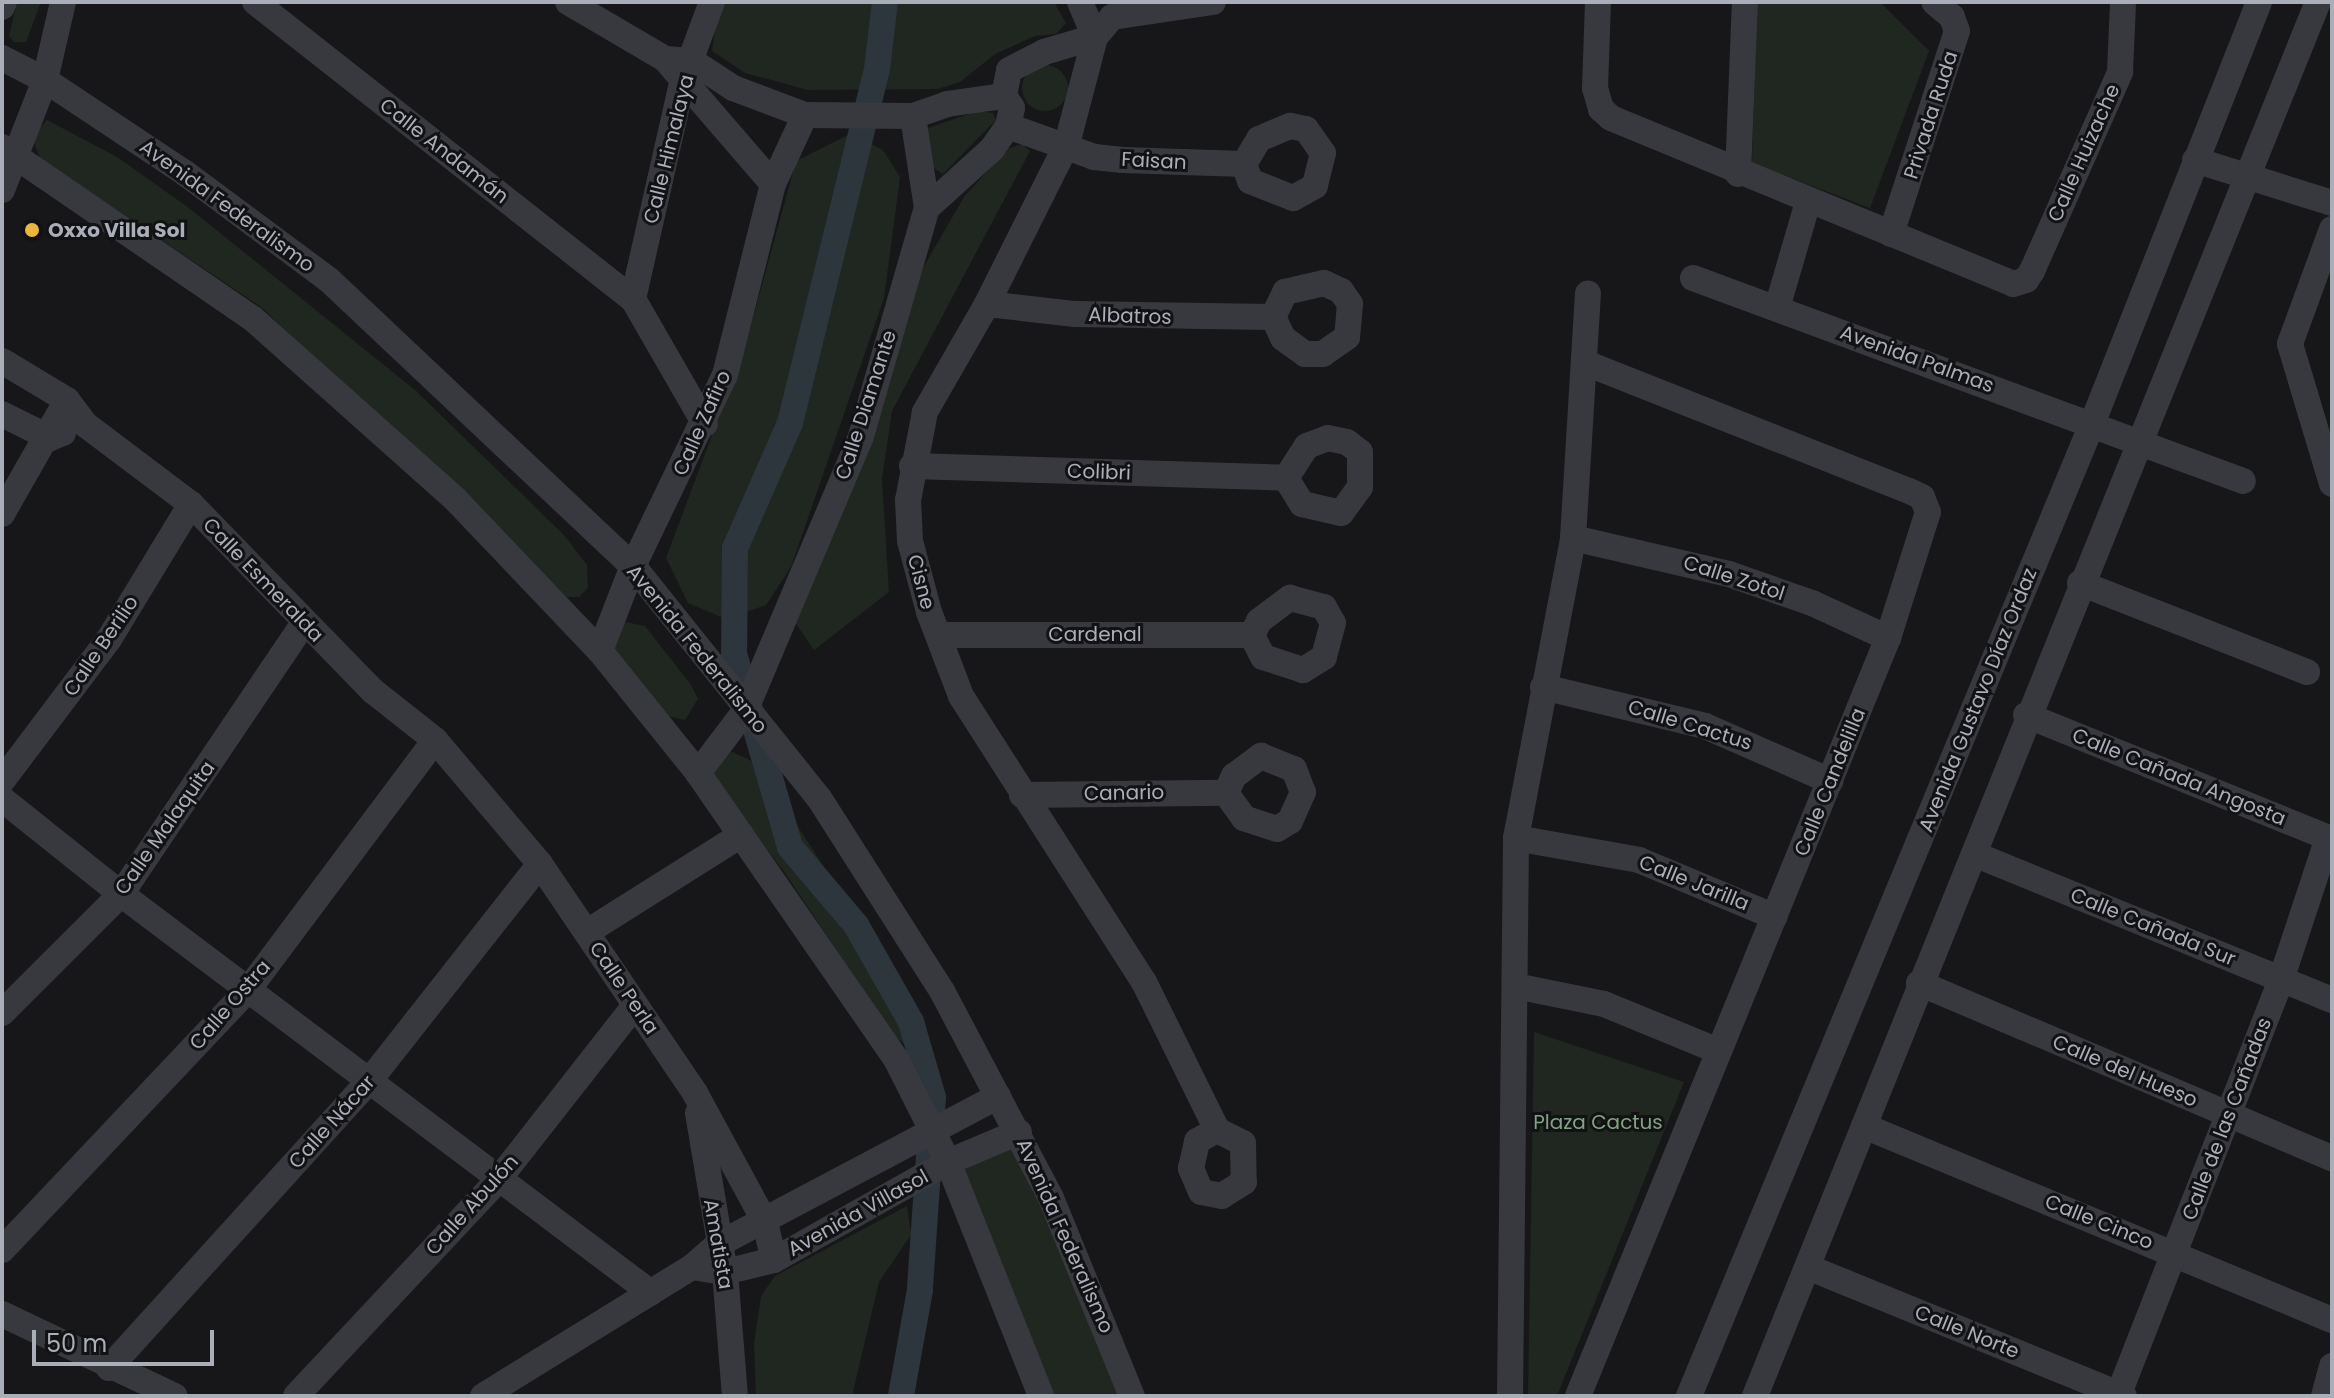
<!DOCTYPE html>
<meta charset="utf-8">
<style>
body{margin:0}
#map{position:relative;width:2334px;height:1398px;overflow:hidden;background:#171719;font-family:Poppins,sans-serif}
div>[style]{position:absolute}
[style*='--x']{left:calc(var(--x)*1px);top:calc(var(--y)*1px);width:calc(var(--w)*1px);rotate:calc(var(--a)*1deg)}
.green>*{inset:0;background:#1f2720}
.round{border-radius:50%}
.canal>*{height:26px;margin:-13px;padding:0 13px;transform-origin:13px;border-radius:13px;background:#2d353d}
.minor>*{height:26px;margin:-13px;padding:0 13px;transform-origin:13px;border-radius:13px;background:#38393e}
.dots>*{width:22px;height:22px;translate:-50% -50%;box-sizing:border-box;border:4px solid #121214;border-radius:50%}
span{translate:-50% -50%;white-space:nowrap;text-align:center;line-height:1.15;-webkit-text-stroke:6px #121214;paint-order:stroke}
.street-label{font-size:20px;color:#aaaeb8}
.poi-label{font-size:20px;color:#aaaeb8;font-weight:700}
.left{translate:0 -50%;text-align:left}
.park-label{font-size:20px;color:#81a384}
.frame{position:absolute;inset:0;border:4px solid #aaaeb8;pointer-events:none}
.scale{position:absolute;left:32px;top:1330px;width:182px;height:36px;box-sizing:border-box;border:4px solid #aaaeb8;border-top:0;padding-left:10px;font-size:24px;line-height:28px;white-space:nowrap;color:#aaaeb8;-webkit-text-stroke:6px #121214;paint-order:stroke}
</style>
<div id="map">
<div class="green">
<div style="clip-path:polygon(17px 2px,41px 2px,26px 42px,14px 42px,9px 36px)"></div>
<div style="clip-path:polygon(719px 2px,1054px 2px,1066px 23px,1056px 34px,1035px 36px,995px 54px,960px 82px,938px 89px,808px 90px,745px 73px,712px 51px)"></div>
<div style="clip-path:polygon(1757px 2px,1880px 2px,1929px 51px,1870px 208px,1752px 163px)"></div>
<div class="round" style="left:1022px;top:65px;width:46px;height:46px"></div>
<div style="clip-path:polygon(978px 111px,993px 113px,996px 120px,943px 174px,935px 169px,920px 140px,922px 130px)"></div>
<div style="clip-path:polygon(47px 120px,117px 157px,189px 208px,415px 390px,564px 535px,587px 565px,588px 588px,579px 597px,567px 597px,261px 307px,40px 158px,32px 137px)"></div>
<div style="clip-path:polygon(850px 134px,883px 150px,900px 177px,884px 298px,791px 567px,766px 605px,726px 619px,688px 603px,666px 558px,745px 347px,796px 161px)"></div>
<div style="clip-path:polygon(1022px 144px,1030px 151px,892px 411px,882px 479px,889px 592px,814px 650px,794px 621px,917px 278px,964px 197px,1007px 149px)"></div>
<div style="clip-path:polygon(626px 622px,645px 626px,691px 685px,698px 699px,685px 720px,668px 716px,611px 652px,619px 624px)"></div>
<div style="clip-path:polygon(732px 752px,750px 760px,796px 824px,925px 1021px,926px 1036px,913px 1051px,894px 1036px,783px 870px,711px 777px,721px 755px)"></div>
<div style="clip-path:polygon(1534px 1032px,1684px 1082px,1557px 1396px,1528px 1396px)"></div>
<div style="clip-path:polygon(1019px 1133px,1132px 1396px,1041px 1396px,949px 1162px)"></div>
<div style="clip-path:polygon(907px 1206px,911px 1235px,879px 1282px,852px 1396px,756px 1396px,754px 1343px,761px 1296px,775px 1276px)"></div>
</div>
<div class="canal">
<div style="--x:885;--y:2;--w:67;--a:96.8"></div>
<div style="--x:877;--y:69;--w:365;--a:103.8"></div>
<div style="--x:790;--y:423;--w:137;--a:113.7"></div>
<div style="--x:735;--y:548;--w:106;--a:90.5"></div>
<div style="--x:734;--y:654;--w:201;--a:73.8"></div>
<div style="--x:790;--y:847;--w:102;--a:49.8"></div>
<div style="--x:856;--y:925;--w:112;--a:60.4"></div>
<div style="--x:911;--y:1022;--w:78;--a:73.7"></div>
<div style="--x:933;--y:1097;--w:193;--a:93.9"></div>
<div style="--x:920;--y:1290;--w:108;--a:100.2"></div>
</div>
<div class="minor">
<div style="--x:255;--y:2;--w:481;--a:38.2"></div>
<div style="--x:633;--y:299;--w:144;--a:60.1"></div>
<div style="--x:568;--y:2;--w:113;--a:30.4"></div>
<div style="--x:665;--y:59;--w:165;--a:49.2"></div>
<div style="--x:1080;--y:2;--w:38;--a:67"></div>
<div style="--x:1213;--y:2;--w:102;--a:171.6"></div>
<div style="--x:1112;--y:17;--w:26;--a:130"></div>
<div style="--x:1095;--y:37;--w:111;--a:104.7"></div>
<div style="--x:1067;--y:144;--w:179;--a:116.6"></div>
<div style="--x:987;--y:304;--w:125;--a:119.9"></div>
<div style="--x:925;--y:412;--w:90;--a:100.9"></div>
<div style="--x:908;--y:500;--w:41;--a:87.2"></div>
<div style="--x:910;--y:541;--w:73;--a:75"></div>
<div style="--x:929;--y:612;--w:90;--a:69.1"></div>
<div style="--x:961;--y:696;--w:340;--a:57.4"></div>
<div style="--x:1144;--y:982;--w:165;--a:63.7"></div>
<div style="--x:1217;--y:1130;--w:29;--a:27"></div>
<div style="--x:1243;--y:1143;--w:39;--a:89"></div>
<div style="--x:1244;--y:1182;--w:26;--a:148"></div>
<div style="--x:1222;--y:1196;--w:21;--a:-169"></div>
<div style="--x:1201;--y:1192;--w:26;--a:-113"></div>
<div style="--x:1191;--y:1168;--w:28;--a:-77"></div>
<div style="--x:1197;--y:1141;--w:23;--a:-29"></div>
<div style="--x:1598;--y:2;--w:86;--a:92"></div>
<div style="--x:1595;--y:88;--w:22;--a:74"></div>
<div style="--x:1601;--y:109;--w:13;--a:42"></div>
<div style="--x:1611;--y:118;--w:435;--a:22.4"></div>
<div style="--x:2013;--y:284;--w:14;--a:-17"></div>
<div style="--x:2026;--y:280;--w:11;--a:-56"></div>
<div style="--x:2032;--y:271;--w:218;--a:-66.1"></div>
<div style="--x:2120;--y:72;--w:70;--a:-87.5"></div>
<div style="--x:2;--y:7;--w:5;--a:-68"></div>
<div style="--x:2;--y:58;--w:48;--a:27.1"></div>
<div style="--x:45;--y:80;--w:168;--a:33.6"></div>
<div style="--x:185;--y:173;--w:179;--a:36.6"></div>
<div style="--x:329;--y:280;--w:417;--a:43.3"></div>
<div style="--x:633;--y:566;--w:297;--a:51.3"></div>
<div style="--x:819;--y:798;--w:229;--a:57.5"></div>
<div style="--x:942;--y:991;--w:234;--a:62.2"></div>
<div style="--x:1051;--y:1198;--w:214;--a:67.8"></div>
<div style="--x:665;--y:59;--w:27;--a:4"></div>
<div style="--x:692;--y:61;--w:49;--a:33.4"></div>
<div style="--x:733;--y:88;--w:77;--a:20.6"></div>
<div style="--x:805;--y:115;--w:108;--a:0.5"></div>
<div style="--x:913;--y:116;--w:36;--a:-19"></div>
<div style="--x:947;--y:104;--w:58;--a:-8"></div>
<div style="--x:1004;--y:96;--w:14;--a:56"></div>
<div style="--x:1012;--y:108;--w:18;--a:103"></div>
<div style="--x:1008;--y:126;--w:28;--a:125"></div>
<div style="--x:992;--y:149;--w:88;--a:137.8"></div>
<div style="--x:1004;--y:96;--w:26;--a:-79"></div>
<div style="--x:1009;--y:70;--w:39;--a:-27"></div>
<div style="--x:1044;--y:52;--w:53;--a:-16.4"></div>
<div style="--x:1008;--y:126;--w:91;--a:19.8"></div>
<div style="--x:1094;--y:157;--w:29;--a:6"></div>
<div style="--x:1123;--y:160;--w:121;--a:1.9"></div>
<div style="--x:1244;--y:164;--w:29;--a:-59"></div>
<div style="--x:1259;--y:139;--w:34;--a:-23"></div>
<div style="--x:1290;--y:126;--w:16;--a:11"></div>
<div style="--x:1306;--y:129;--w:29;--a:55"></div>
<div style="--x:1323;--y:153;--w:34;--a:104"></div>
<div style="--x:1315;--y:186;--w:25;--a:151"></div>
<div style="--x:1293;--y:198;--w:46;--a:-158.4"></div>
<div style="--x:1250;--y:181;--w:18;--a:-109"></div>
<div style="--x:2;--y:147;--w:303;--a:34.4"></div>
<div style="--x:252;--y:318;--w:272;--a:41.7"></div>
<div style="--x:455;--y:499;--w:210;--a:46.4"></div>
<div style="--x:600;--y:651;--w:156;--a:51.2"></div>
<div style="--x:698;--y:773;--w:348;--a:55.3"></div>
<div style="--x:896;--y:1059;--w:115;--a:63.2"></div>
<div style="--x:948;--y:1162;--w:252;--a:68.3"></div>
<div style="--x:2195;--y:160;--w:144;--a:17.4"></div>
<div style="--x:1738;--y:174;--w:172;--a:-87.7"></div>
<div style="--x:2;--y:190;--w:118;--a:-68.6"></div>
<div style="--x:45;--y:80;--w:80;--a:-77"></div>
<div style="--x:2332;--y:229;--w:122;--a:110.1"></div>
<div style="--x:2290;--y:344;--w:146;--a:73.3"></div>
<div style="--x:1891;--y:234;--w:213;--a:-72"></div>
<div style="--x:1957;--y:31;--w:15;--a:-110"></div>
<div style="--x:1952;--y:17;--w:23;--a:-140"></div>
<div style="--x:1693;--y:278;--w:586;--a:20.26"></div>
<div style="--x:633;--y:299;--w:221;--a:-77.2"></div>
<div style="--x:682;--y:83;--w:86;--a:-69.7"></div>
<div style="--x:987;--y:304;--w:89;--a:6.5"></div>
<div style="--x:1075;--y:314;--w:198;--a:0.9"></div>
<div style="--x:1273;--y:317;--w:28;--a:-64"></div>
<div style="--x:1285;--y:292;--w:40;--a:-13"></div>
<div style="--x:1324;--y:283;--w:19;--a:25"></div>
<div style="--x:1341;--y:291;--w:16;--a:55"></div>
<div style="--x:1350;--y:304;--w:33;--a:95"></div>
<div style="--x:1347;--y:337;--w:29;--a:145"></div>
<div style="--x:1323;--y:354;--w:18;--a:180"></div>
<div style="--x:1305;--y:354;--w:27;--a:-144"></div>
<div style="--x:1283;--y:338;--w:23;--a:-115"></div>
<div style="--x:1777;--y:308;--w:110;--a:-73.7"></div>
<div style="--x:2;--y:361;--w:76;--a:31"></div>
<div style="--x:67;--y:400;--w:31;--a:53"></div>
<div style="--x:86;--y:425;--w:131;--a:37"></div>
<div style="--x:191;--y:504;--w:261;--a:45.8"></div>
<div style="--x:373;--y:691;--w:79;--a:38.3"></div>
<div style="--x:435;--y:740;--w:162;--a:49.7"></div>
<div style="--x:540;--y:864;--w:277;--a:55.9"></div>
<div style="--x:695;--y:1093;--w:147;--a:61.5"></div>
<div style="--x:765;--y:1222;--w:39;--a:77"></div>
<div style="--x:2;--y:414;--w:54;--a:26.6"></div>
<div style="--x:50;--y:438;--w:14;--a:-21"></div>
<div style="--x:912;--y:466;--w:374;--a:1.8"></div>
<div style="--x:1286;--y:478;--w:38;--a:-57"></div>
<div style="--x:1307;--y:446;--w:22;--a:-21"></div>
<div style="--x:1328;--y:438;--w:19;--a:12"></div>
<div style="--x:1347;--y:442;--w:16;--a:38"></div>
<div style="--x:1360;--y:452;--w:35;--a:90"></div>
<div style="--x:1360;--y:487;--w:32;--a:126"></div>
<div style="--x:1341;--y:513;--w:40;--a:-167"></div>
<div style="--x:1302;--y:504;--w:31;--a:-122"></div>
<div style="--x:2;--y:514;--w:131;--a:-60.3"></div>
<div style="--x:1573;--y:538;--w:160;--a:13"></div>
<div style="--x:1729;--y:574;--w:88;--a:19.3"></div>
<div style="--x:1812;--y:603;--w:84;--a:24.7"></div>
<div style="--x:2080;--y:583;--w:244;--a:21.4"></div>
<div style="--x:938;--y:635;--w:314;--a:0"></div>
<div style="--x:1252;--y:635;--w:16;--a:-63"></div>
<div style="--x:1259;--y:621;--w:39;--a:-37"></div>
<div style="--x:1290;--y:598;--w:35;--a:15"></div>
<div style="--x:1324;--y:607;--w:18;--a:61"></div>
<div style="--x:1333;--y:623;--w:35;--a:105"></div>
<div style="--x:1324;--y:657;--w:25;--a:148"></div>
<div style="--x:1303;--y:670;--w:42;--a:-162"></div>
<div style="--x:1263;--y:657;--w:25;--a:-117"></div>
<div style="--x:600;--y:651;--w:91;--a:-68.8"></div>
<div style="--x:633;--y:566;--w:212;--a:-64.3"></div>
<div style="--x:725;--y:375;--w:197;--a:-75.9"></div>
<div style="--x:773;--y:184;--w:76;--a:-65.1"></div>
<div style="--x:1543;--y:687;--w:167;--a:13.5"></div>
<div style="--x:1705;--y:726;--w:137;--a:23.7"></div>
<div style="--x:2026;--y:715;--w:330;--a:22.1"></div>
<div style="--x:698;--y:773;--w:78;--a:-52.8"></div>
<div style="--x:745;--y:711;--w:298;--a:-67.1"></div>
<div style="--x:861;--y:436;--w:237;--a:-73.9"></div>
<div style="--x:927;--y:208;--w:93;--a:-98.7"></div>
<div style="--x:2;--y:781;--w:178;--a:-53"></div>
<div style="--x:109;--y:639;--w:158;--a:-58.7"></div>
<div style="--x:1022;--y:795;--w:204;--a:-0.6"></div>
<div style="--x:1226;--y:793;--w:19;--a:-65"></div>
<div style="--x:1234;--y:776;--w:34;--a:-37"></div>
<div style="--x:1261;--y:756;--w:35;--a:22"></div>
<div style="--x:1294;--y:769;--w:25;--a:69"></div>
<div style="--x:1303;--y:792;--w:32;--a:114"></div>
<div style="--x:1290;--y:821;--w:15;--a:148"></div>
<div style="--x:1277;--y:829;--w:35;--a:-162"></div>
<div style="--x:1244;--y:818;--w:31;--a:-126"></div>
<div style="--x:2;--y:799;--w:152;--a:38.6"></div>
<div style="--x:121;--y:894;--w:663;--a:36.97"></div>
<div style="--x:1516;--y:838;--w:125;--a:10.1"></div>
<div style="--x:1639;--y:860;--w:147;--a:22.7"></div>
<div style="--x:1974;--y:854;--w:387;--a:22.2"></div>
<div style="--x:587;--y:932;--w:182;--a:-32.2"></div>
<div style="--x:1919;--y:983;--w:449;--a:23"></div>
<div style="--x:1515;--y:986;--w:91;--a:11.4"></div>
<div style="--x:1604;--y:1004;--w:121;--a:22.3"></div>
<div style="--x:2;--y:1013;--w:168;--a:-45"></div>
<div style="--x:121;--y:894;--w:327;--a:-56"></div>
<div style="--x:698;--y:1113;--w:161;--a:80.4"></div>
<div style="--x:725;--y:1272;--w:124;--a:85.4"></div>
<div style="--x:1864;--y:1126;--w:507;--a:22.52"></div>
<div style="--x:2;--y:1250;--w:358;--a:-46.6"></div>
<div style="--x:248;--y:990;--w:312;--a:-53.2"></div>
<div style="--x:692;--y:1267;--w:33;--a:9"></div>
<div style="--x:725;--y:1272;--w:50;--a:-13.8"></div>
<div style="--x:774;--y:1260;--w:200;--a:-29.4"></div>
<div style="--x:948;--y:1162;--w:77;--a:-22.9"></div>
<div style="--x:1810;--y:1268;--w:339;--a:22.2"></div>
<div style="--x:2;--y:1314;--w:191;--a:25.4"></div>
<div style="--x:109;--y:1368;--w:389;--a:-47.8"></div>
<div style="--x:370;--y:1080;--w:275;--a:-51.8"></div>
<div style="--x:296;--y:1396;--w:296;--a:-46.9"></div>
<div style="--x:498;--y:1180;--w:222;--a:-51.9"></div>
<div style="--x:483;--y:1396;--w:246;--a:-31.7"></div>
<div style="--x:692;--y:1267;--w:33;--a:-41"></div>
<div style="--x:717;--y:1245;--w:318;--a:-27.9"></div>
<div style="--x:1510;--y:1396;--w:558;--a:-89.38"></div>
<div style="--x:1516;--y:838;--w:305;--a:-79.2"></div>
<div style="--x:1573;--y:538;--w:245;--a:-86.5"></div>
<div style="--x:1578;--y:1396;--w:819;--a:-67.76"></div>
<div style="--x:1888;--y:638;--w:132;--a:-72.4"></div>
<div style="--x:1928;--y:512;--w:16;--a:-112"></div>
<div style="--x:1922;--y:497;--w:14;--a:-155"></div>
<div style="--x:1909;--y:491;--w:345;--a:-158.4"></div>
<div style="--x:1689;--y:1396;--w:1052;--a:-67.48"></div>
<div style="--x:2092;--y:424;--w:454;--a:-68.4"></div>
<div style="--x:1755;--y:1396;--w:1503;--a:-68.01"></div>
<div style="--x:2118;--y:1396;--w:447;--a:-68.6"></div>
<div style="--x:2281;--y:980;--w:150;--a:-71.7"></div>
<div style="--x:2324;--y:1396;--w:31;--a:-75"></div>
</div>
<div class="dots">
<div style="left:32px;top:230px;background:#ecb53c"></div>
</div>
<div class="street-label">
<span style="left:1931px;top:115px;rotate:-72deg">Privada Ruda</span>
<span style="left:669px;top:149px;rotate:-76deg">Calle Himalaya</span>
<span style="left:444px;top:151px;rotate:38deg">Calle Andamán</span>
<span style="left:2084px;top:153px;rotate:-66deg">Calle Huizache</span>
<span style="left:1154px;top:161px;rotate:3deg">Faisan</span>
<span style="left:227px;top:206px;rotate:36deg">Avenida Federalismo</span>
<span style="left:1130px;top:316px;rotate:2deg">Albatros</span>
<span style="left:1917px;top:359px;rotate:20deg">Avenida Palmas</span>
<span style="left:866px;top:405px;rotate:-72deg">Calle Diamante</span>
<span style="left:702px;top:423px;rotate:-66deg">Calle Zafiro</span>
<span style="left:1099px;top:472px;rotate:2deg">Colibri</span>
<span style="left:1734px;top:578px;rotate:18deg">Calle Zotol</span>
<span style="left:263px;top:580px;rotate:46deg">Calle Esmeralda</span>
<span style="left:921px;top:582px;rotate:75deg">Cisne</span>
<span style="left:1095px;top:634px">Cardenal</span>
<span style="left:101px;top:646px;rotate:-56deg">Calle Berilio</span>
<span style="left:697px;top:649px;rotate:51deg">Avenida Federalismo</span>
<span style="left:1978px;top:700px;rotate:-68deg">Avenida Gustavo Díaz Ordaz</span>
<span style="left:1690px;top:725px;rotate:17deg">Calle Cactus</span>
<span style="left:2179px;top:777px;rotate:22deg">Calle Cañada Angosta</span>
<span style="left:1830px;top:782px;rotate:-68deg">Calle Candelilla</span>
<span style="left:1124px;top:793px;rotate:-1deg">Canario</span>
<span style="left:165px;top:828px;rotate:-55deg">Calle Malaquita</span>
<span style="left:1694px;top:883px;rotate:22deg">Calle Jarilla</span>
<span style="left:2153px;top:927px;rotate:22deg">Calle Cañada Sur</span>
<span style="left:624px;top:988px;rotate:56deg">Calle Perla</span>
<span style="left:230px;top:1005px;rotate:-49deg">Calle Ostra</span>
<span style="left:2125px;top:1071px;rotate:23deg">Calle del Hueso</span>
<span style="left:2227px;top:1119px;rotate:-69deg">Calle de las Cañadas</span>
<span style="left:332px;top:1122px;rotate:-48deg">Calle Nácar</span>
<span style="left:472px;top:1205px;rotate:-48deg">Calle Abulón</span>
<span style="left:858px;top:1213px;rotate:-29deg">Avenida Villasol</span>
<span style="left:2099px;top:1222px;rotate:22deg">Calle Cinco</span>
<span style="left:1065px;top:1236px;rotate:66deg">Avenida Federalismo</span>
<span style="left:718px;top:1244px;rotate:80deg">Amatista</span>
<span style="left:1967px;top:1332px;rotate:22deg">Calle Norte</span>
</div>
<div class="poi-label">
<span class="left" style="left:48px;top:230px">Oxxo Villa Sol</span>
</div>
<div class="park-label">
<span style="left:1598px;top:1122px">Plaza Cactus</span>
</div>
<div class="frame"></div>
<div class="scale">50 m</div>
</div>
